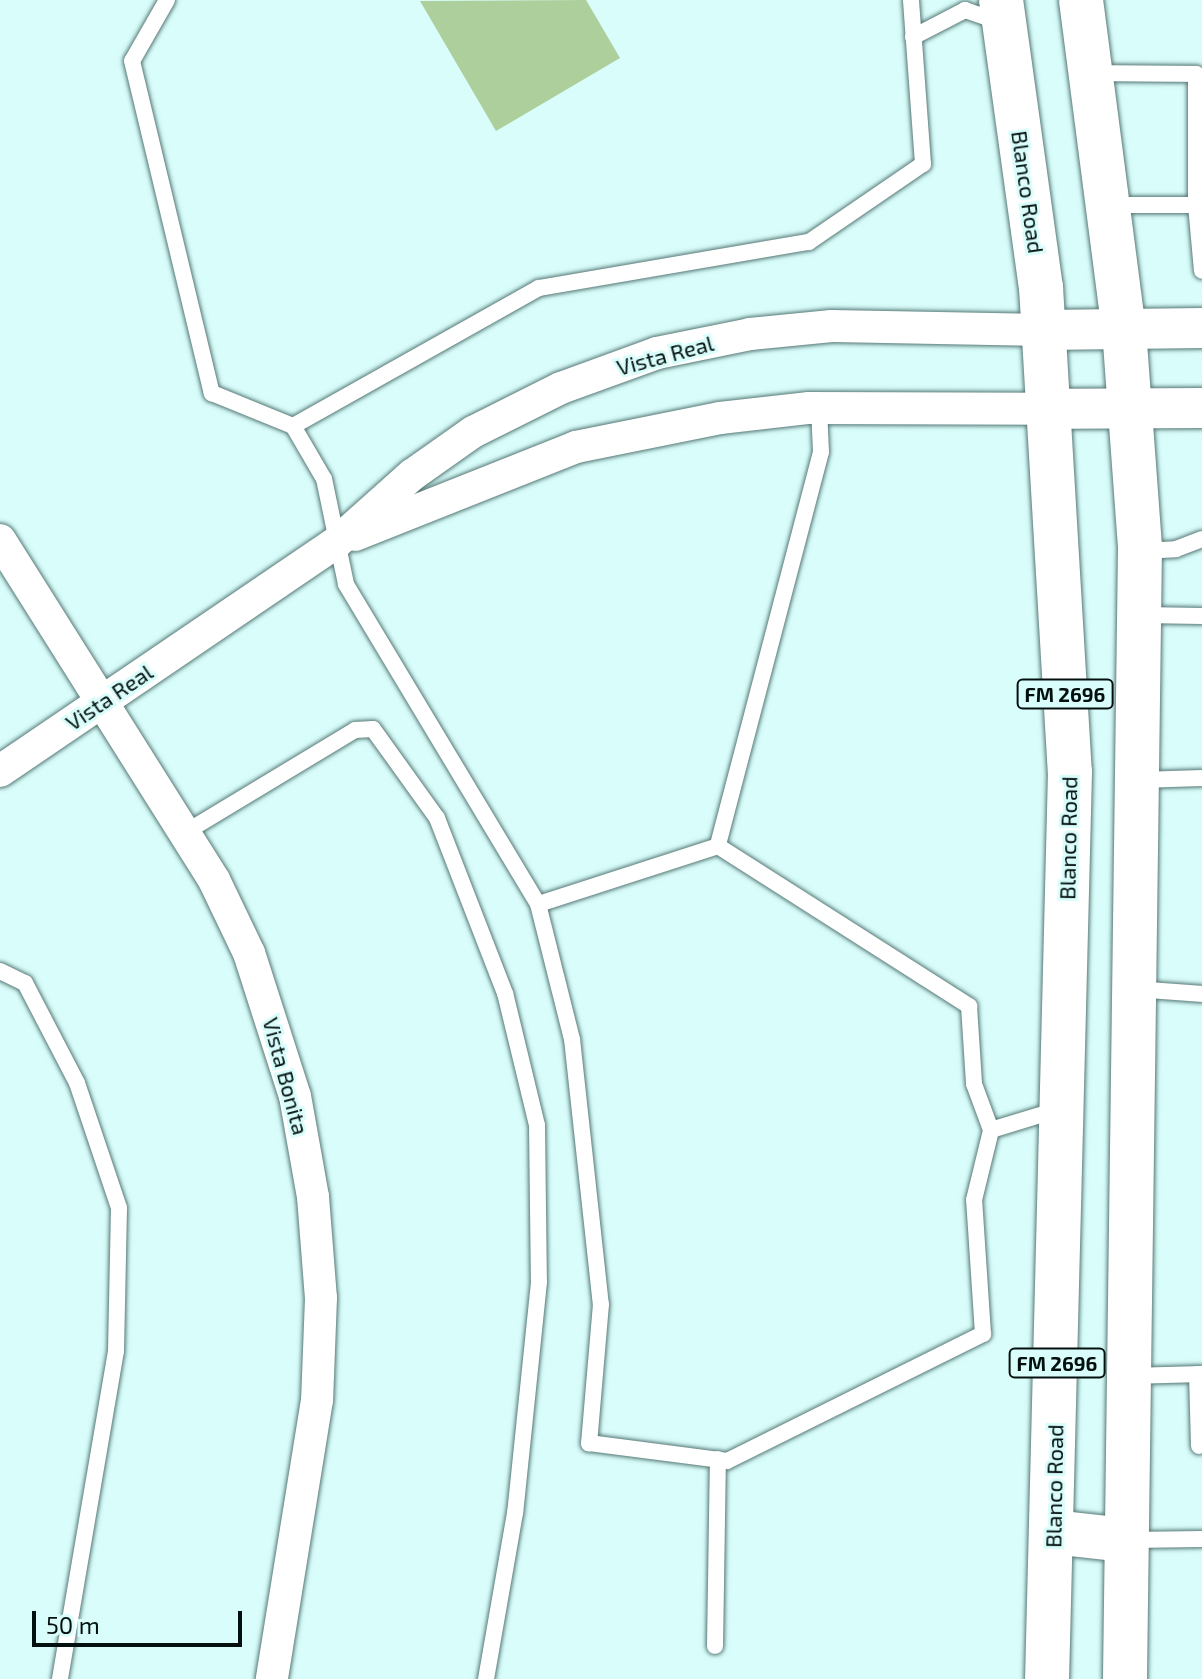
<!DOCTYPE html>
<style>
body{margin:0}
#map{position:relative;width:1202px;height:1679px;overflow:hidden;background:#d8fdfa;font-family:"Exo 2",sans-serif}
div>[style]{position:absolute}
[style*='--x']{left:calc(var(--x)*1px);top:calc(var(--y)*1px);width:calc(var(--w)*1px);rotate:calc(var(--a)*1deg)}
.green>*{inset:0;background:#adcf9c}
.roads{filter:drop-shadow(0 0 2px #567876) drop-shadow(0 0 2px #567876)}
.service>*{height:16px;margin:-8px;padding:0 8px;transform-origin:8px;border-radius:8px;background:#fff}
.minor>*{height:32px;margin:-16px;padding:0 16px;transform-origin:16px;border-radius:16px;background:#fff}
.tertiary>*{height:40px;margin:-20px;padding:0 20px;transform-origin:20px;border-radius:20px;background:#fff}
.primary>*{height:44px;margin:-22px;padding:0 22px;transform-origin:22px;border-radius:22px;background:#fff}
span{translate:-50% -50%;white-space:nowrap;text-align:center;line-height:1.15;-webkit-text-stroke:6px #d8fdfa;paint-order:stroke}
.shield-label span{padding:2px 6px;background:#d8fdfa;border:2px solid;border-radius:6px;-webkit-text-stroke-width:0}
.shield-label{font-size:20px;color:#04100f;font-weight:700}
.street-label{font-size:22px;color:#04100f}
.scale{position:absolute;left:32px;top:1611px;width:210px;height:36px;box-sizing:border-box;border:4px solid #04100f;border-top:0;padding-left:10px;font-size:24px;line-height:28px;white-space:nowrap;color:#04100f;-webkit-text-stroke:6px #d8fdfa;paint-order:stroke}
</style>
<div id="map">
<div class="green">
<div style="clip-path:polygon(586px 0,620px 58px,496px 131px,420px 1px)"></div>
</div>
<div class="roads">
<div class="service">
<div style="--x:167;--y:0;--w:70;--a:119.8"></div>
<div style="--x:132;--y:61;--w:342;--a:76.5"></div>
<div style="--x:212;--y:393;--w:87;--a:22.2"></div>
<div style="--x:913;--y:37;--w:59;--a:-27.4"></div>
<div style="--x:965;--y:10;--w:36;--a:19"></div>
<div style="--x:1091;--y:73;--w:105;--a:0.5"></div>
<div style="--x:1196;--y:74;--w:131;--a:90"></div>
<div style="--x:1196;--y:205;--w:85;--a:180"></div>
<div style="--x:1196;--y:205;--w:66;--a:84.8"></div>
<div style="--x:819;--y:408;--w:44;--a:87.4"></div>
<div style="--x:821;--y:452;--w:407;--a:104.7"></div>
<div style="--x:718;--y:846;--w:189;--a:162.1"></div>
<div style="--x:538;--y:904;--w:373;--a:-121"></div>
<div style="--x:346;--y:584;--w:107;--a:-101.8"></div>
<div style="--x:324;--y:479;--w:61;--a:-120.3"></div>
<div style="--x:293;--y:426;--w:282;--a:-29.3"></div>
<div style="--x:539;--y:288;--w:274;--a:-9.7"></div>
<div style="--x:809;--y:242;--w:138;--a:-34.4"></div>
<div style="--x:923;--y:164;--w:164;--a:-94.2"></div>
<div style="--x:1141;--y:551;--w:35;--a:-3"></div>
<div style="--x:1176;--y:549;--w:28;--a:-21"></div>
<div style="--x:1142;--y:615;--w:60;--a:1"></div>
<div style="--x:1140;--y:780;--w:62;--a:-1.8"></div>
<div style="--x:186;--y:832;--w:197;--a:-31.1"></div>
<div style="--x:355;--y:730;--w:18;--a:-3"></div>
<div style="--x:373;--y:729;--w:110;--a:54.3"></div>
<div style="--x:437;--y:818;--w:188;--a:68.8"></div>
<div style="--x:505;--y:993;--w:136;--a:76.4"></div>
<div style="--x:537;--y:1125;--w:157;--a:89.3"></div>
<div style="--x:539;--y:1282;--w:232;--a:95.9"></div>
<div style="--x:515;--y:1513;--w:169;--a:99.9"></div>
<div style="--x:718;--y:846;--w:298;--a:32.5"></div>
<div style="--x:969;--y:1006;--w:78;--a:86.3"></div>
<div style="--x:974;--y:1084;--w:49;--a:69.7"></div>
<div style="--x:991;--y:1130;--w:69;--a:-16.9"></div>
<div style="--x:538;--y:904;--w:139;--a:75.9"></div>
<div style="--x:572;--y:1039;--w:267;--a:83.8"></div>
<div style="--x:601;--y:1304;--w:140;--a:94.9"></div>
<div style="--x:589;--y:1443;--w:139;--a:7.4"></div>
<div style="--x:727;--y:1461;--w:286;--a:-26.4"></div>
<div style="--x:983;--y:1334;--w:134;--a:-93.8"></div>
<div style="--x:974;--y:1200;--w:72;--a:-76.3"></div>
<div style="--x:0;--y:971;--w:28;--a:26"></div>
<div style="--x:25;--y:983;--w:113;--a:62.5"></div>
<div style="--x:77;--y:1083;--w:132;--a:71.4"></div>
<div style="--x:119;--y:1208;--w:143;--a:91.2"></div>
<div style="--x:116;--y:1351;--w:333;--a:99.7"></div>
<div style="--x:1136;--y:989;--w:66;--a:4.3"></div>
<div style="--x:1197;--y:1374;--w:72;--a:88.4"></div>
<div style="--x:1129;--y:1376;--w:73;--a:-1.6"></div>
<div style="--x:1130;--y:1540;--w:72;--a:-0.8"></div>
<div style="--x:715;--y:1646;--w:187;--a:-89.1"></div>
</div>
<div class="minor">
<div style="--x:355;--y:535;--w:238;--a:-21.7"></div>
<div style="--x:576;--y:447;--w:147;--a:-11.4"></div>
<div style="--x:720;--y:418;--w:90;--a:-6.4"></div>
<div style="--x:809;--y:408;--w:240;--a:0.2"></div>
<div style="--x:0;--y:540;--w:402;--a:57.8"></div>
<div style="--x:214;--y:880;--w:81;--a:64.4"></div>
<div style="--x:249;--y:953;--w:150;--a:72.2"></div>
<div style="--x:295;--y:1096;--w:103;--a:79.9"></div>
<div style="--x:313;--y:1197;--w:101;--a:85.5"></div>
<div style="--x:321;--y:1298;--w:102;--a:92.2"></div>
<div style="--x:317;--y:1400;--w:283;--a:99.2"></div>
<div style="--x:0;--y:771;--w:407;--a:-34.2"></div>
<div style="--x:337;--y:542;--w:101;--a:-41.8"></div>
<div style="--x:412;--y:475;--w:75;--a:-35.2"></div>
<div style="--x:473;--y:432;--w:98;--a:-26.6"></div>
<div style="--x:561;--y:388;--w:102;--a:-20"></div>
<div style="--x:657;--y:353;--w:95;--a:-11.5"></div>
<div style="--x:750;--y:334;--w:82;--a:-5.6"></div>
<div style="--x:832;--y:326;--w:212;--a:1.1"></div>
</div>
<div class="tertiary">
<div style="--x:1044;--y:330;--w:158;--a:-0.7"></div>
<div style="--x:1049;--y:409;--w:153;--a:-0.4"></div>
</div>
<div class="primary">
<div style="--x:1001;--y:0;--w:290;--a:82.1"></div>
<div style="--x:1041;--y:287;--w:486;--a:86.6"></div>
<div style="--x:1070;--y:772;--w:907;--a:91.45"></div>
<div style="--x:1081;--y:0;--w:332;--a:82.6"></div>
<div style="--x:1124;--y:329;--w:219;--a:85.8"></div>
<div style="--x:1140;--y:547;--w:1132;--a:90.76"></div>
<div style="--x:1053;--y:1532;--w:72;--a:6.3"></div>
</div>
</div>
<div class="shield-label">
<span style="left:1065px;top:694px">FM 2696</span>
<span style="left:1057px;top:1363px">FM 2696</span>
</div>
<div class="street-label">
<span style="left:1028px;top:192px;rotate:82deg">Blanco Road</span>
<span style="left:665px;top:355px;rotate:-15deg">Vista Real</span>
<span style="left:109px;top:697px;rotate:-34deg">Vista Real</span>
<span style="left:1068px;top:838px;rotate:-89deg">Blanco Road</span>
<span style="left:286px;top:1076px;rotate:75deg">Vista Bonita</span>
<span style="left:1054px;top:1486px;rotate:-89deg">Blanco Road</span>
</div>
<div class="scale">50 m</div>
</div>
